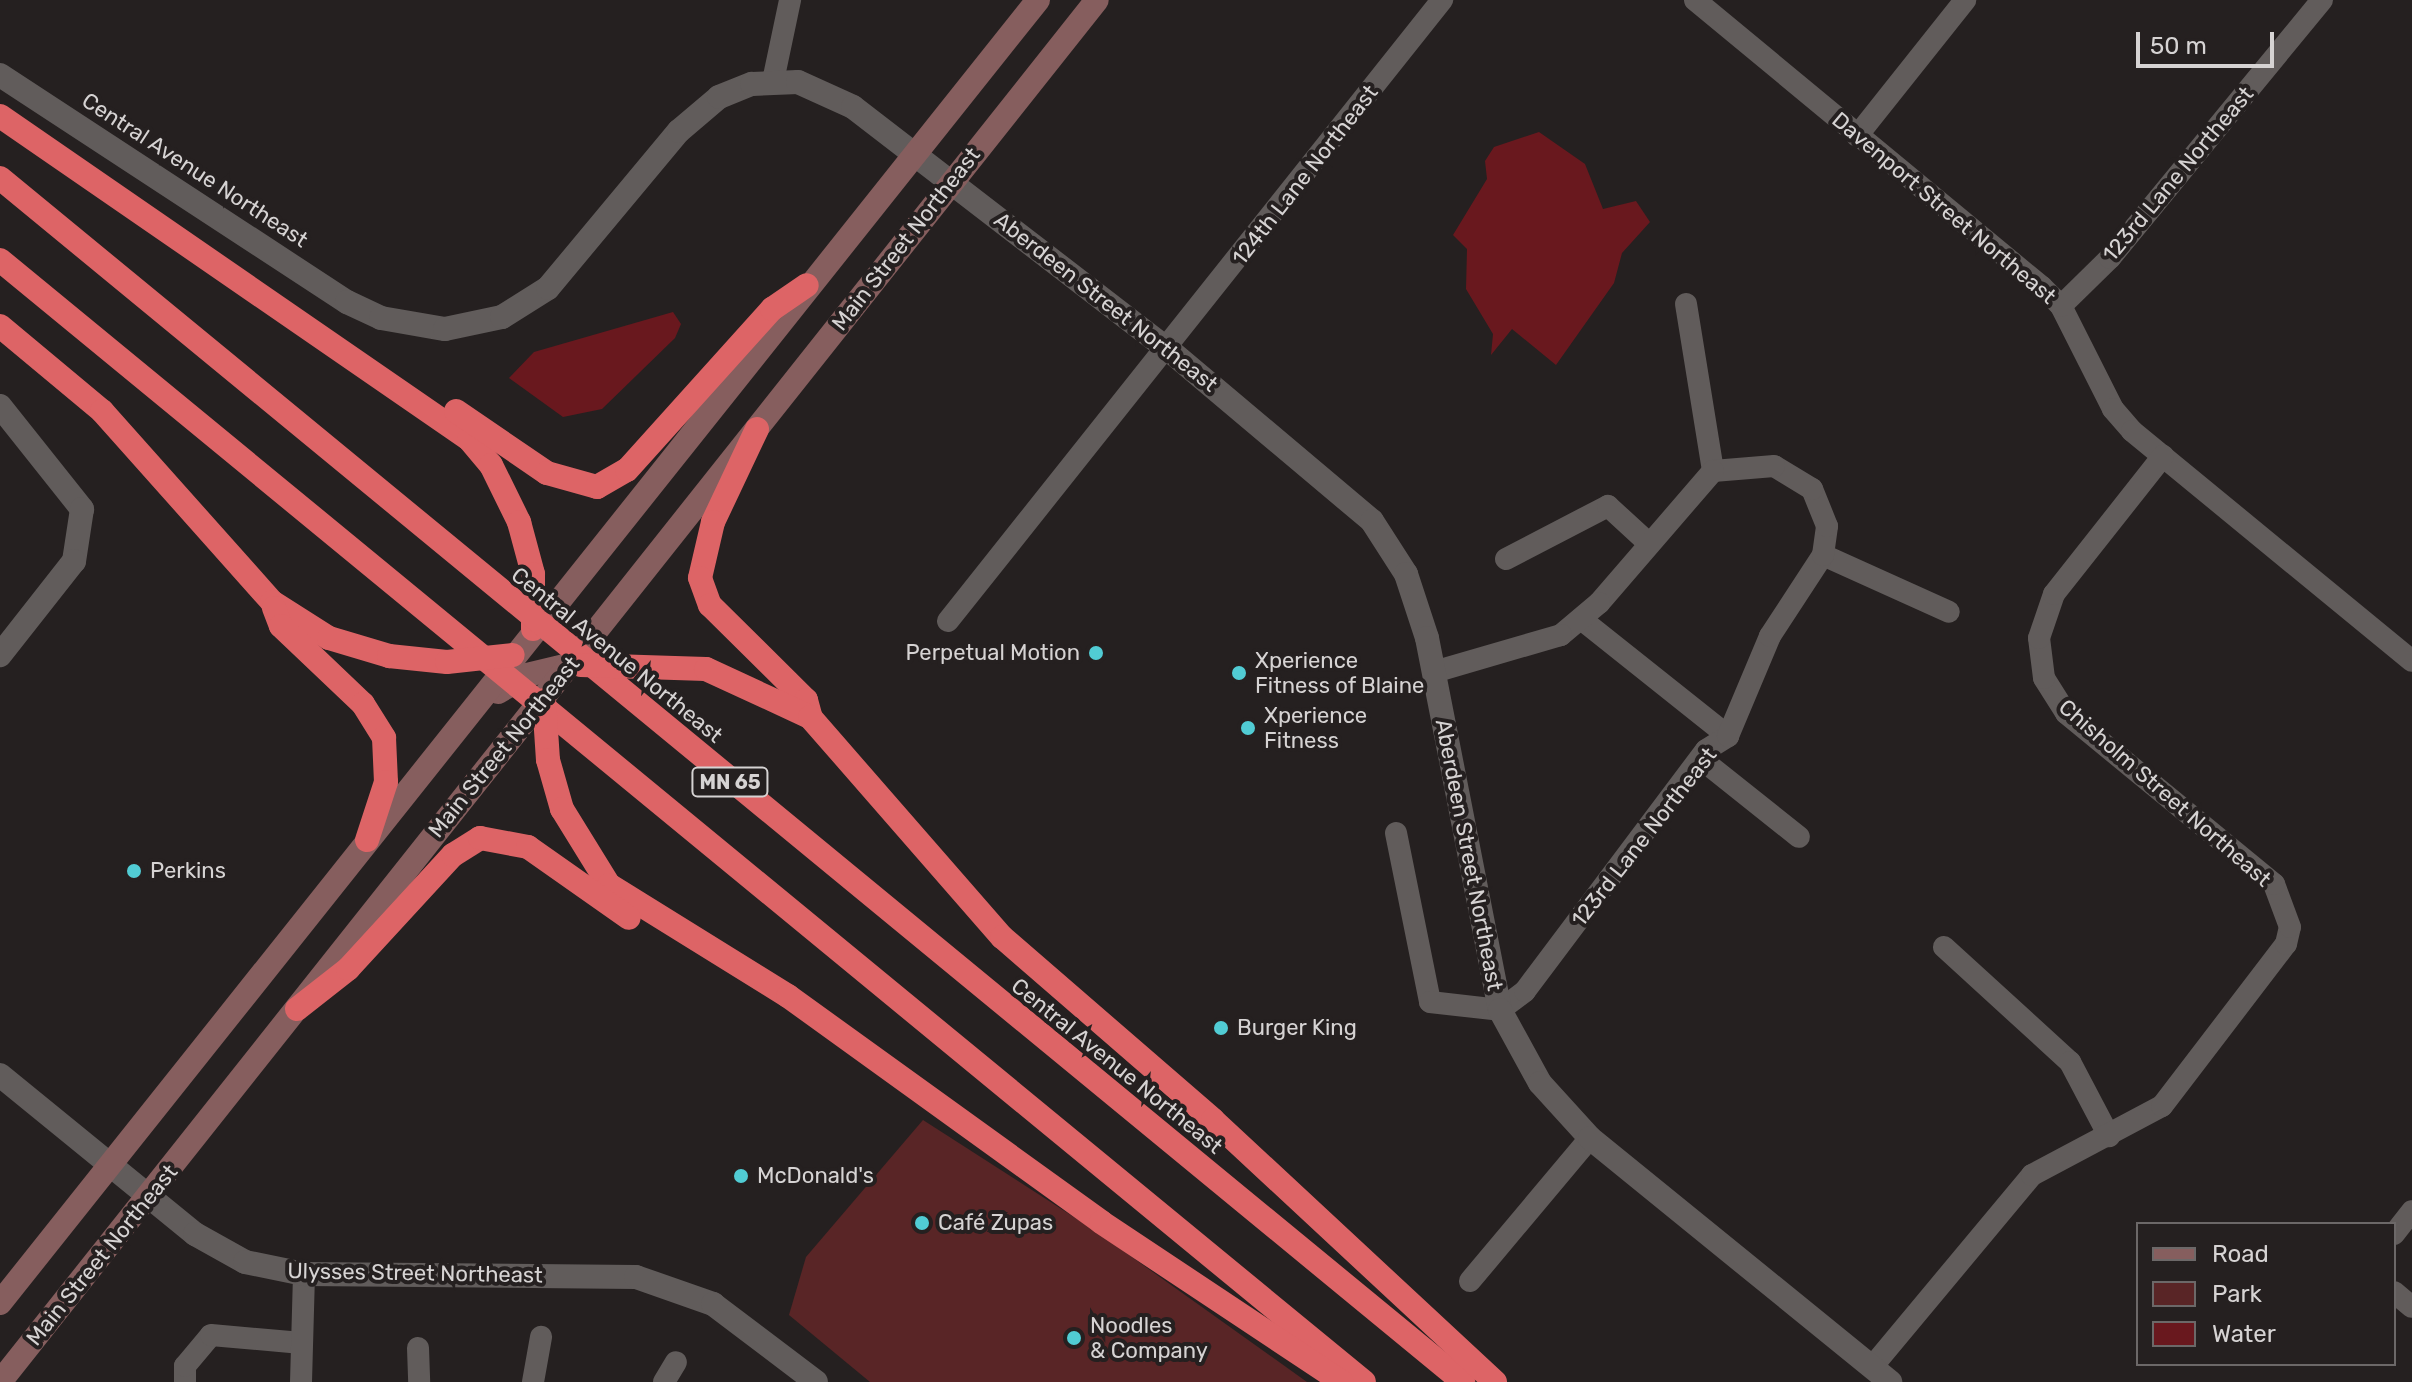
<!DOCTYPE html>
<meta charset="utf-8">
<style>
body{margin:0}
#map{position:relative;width:2412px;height:1382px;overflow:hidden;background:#252020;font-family:Rubik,sans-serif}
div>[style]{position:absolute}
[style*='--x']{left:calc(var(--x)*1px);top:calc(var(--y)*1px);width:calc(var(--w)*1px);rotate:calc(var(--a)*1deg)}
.green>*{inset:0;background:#592526}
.water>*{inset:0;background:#69181e}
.minor>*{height:22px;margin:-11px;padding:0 11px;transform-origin:11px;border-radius:11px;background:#615c5b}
.tertiary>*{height:24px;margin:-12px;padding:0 12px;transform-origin:12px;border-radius:12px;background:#615c5b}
.secondary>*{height:24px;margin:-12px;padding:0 12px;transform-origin:12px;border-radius:12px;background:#865e5e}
.motorway>*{height:24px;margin:-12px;padding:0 12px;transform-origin:12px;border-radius:12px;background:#dd6466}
.dots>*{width:22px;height:22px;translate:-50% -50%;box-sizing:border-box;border:4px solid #252020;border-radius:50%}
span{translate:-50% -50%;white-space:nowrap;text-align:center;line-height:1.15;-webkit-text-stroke:8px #252020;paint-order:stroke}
.shield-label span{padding:2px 6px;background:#252020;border:2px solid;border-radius:6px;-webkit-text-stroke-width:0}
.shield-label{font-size:20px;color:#d6d3d3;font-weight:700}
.street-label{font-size:22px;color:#d6d3d3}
.poi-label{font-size:22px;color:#d6d3d3}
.right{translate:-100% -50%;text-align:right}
.left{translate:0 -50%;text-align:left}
.legend{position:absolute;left:2136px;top:1222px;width:260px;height:144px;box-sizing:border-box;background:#252020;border:2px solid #6c6868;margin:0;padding:10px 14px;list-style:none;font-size:24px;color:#d6d3d3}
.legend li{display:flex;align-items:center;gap:16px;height:40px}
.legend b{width:40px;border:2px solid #6c6868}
.scale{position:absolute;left:2136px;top:32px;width:138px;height:36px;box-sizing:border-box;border:4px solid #d6d3d3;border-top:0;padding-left:10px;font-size:24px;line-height:28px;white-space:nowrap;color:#d6d3d3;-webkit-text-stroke:6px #252020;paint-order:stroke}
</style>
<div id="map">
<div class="green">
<div style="clip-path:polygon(923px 1120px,1094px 1230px,1307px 1382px,870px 1382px,789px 1315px,806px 1257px)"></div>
</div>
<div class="water">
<div style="clip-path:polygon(1539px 132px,1585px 164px,1603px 209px,1636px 201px,1650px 222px,1622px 253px,1614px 283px,1556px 365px,1512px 329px,1491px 355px,1493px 334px,1466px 289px,1467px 249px,1453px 235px,1487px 179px,1485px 161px,1494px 147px)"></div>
<div style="clip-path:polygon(673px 312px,681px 324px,675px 338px,602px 409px,563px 417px,509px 378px,534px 352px)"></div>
</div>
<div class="minor">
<div style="--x:1695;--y:0;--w:450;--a:39.6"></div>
<div style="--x:2042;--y:287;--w:27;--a:45"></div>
<div style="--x:2061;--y:306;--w:115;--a:63.2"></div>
<div style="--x:2113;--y:409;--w:29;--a:49"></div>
<div style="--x:2132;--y:431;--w:362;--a:39.4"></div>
<div style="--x:773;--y:81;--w:83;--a:-78.1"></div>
<div style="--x:1857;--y:136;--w:174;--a:-51.5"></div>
<div style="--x:1686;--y:304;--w:169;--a:80.8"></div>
<div style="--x:2061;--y:306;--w:69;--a:-44.4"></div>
<div style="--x:2110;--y:258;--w:334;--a:-50.6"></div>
<div style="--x:1823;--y:555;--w:138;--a:24.3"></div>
<div style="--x:1506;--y:559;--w:115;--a:-27.5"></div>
<div style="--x:1608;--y:506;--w:52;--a:42.6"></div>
<div style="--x:1581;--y:619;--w:188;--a:38.5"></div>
<div style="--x:948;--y:621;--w:794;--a:-51.5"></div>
<div style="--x:1701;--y:759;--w:125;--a:38.5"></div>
<div style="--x:1396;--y:833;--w:172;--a:78.6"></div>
<div style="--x:1430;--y:1002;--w:70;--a:6.5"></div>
<div style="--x:1500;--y:1010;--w:31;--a:-37"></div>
<div style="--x:1525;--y:991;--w:301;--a:-53.1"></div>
<div style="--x:1706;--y:750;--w:26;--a:-32"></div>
<div style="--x:1728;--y:736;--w:108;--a:-67.2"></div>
<div style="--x:1770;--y:636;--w:97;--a:-56.8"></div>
<div style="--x:1823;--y:555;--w:29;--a:-82"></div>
<div style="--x:1827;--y:526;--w:40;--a:-112"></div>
<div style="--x:1812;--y:489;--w:44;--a:-148.8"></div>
<div style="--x:1774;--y:466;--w:61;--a:175.3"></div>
<div style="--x:1713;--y:471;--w:174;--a:130.8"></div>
<div style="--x:1599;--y:603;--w:50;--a:139.9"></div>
<div style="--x:1561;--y:635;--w:132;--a:163.8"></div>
<div style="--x:1944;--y:947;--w:171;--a:42.4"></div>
<div style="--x:2070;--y:1062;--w:84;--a:62.2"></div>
<div style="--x:2394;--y:1234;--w:29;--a:-52"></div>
<div style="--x:1470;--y:1281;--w:187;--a:-50"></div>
<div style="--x:2394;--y:1292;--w:23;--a:40"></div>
<div style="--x:418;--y:1348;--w:34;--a:88"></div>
<div style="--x:1872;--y:1367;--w:250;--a:-50.2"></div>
<div style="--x:2032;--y:1175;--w:147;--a:-28"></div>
<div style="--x:2162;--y:1106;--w:204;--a:-52.6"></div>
<div style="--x:2286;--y:944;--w:17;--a:-77"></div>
<div style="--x:2290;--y:927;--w:46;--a:-110.4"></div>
<div style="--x:2274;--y:884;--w:269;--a:-140.6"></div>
<div style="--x:2066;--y:713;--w:41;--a:-122.2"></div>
<div style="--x:2044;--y:678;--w:40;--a:-97.1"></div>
<div style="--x:2039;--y:638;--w:46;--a:-71.2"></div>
<div style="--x:2054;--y:594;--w:176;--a:-51.7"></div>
<div style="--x:185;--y:1382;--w:16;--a:-90"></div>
<div style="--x:185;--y:1366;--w:40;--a:-50"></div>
<div style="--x:211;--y:1335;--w:91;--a:5"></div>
<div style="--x:301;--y:1382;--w:108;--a:-88.4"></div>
<div style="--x:533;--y:1382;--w:46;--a:-79.9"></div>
<div style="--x:664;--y:1382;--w:23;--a:-59"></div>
</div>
<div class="tertiary">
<div style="--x:0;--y:75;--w:415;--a:33.2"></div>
<div style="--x:347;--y:302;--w:38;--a:25"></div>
<div style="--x:381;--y:318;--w:65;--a:9.8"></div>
<div style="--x:445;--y:329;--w:58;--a:-11.9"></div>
<div style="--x:502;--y:317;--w:54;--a:-32.2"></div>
<div style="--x:548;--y:288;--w:204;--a:-50.2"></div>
<div style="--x:679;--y:131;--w:52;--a:-40.4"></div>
<div style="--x:719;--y:97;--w:35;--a:-22"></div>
<div style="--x:752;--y:84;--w:46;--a:-2.5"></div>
<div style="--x:798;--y:82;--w:60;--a:24.4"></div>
<div style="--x:853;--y:107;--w:399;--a:37.6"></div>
<div style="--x:1169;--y:350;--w:265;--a:40.1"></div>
<div style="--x:1372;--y:521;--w:63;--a:57.3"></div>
<div style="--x:1406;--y:574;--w:67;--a:71.8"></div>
<div style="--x:1427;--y:638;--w:379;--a:78.9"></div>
<div style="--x:1500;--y:1010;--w:83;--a:61.3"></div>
<div style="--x:1540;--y:1083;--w:74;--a:47.7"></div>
<div style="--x:1590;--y:1138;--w:387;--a:39.1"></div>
<div style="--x:0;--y:406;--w:132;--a:51.5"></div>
<div style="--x:82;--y:509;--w:53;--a:98.7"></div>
<div style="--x:74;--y:561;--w:120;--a:128.2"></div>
<div style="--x:0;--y:1075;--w:252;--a:39.2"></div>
<div style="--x:195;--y:1234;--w:57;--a:29.2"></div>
<div style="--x:245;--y:1262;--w:60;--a:11.5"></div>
<div style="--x:304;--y:1274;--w:332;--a:0.5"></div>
<div style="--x:636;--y:1277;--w:82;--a:19.3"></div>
<div style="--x:713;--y:1304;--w:129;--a:37.1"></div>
</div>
<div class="secondary">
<div style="--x:498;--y:692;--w:34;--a:-30"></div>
<div style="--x:527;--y:675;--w:43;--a:-13.4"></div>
<div style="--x:0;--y:1303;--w:1666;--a:-51.46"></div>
<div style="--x:0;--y:1382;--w:1764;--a:-51.56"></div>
</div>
<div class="motorway">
<div style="--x:0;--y:116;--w:569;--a:34.56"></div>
<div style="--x:469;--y:439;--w:34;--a:50"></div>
<div style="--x:491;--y:465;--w:64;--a:63.8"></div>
<div style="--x:519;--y:522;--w:54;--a:74.9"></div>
<div style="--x:533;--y:574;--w:55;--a:90"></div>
<div style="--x:0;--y:178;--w:1895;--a:39.45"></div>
<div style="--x:0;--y:260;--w:1766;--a:39.44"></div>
<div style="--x:0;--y:326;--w:133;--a:39.8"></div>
<div style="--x:102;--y:411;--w:256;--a:48.3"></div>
<div style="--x:272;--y:602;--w:67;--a:32.3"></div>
<div style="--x:329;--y:638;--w:63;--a:16.7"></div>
<div style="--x:389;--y:656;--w:58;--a:5.9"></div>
<div style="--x:447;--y:662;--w:66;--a:-6.1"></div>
<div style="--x:456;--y:411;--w:110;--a:34.3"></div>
<div style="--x:547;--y:473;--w:52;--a:15.6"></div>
<div style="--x:597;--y:487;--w:34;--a:-30"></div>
<div style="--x:627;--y:470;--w:217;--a:-48"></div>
<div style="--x:772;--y:309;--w:42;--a:-34.4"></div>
<div style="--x:757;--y:429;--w:103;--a:115.3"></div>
<div style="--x:713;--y:522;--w:57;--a:103.1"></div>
<div style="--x:700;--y:578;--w:29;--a:70"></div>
<div style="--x:710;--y:605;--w:135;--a:44.7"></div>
<div style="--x:806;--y:700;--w:16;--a:75"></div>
<div style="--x:274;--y:608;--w:19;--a:69"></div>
<div style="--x:281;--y:626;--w:113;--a:43.6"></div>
<div style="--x:363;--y:704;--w:40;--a:58"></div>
<div style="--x:384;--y:738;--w:44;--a:87.4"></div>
<div style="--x:386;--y:782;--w:61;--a:108.1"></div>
<div style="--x:581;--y:665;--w:125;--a:1.8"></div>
<div style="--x:706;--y:669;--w:115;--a:24.8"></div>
<div style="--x:810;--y:717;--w:292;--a:48.9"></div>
<div style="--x:1002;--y:937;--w:279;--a:40.9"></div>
<div style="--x:1213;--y:1120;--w:385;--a:42.9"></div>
<div style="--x:544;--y:700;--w:60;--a:86.2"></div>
<div style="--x:548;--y:760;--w:51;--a:74.1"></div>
<div style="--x:562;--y:809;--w:89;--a:58.3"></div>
<div style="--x:609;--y:885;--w:211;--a:31.8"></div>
<div style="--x:788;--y:996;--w:386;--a:35.8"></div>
<div style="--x:1101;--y:1222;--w:289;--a:33.6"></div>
<div style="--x:297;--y:1009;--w:65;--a:-38.1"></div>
<div style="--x:348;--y:969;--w:155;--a:-47.4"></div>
<div style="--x:453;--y:855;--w:32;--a:-32"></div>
<div style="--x:480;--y:838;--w:49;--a:10.6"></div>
<div style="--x:528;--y:847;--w:123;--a:35.1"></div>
</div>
<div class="dots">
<div style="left:1096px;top:653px;background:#51ccd4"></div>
<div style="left:1239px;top:673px;background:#51ccd4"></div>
<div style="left:1248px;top:728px;background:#51ccd4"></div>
<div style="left:134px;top:871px;background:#51ccd4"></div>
<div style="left:1221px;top:1028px;background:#51ccd4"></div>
<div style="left:741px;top:1176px;background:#51ccd4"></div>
<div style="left:922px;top:1223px;background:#51ccd4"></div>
<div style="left:1074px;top:1338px;background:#51ccd4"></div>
</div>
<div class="shield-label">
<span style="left:730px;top:782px">MN 65</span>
</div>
<div class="street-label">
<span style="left:195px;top:170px;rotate:33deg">Central Avenue Northeast</span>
<span style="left:2178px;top:174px;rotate:-50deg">123rd Lane Northeast</span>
<span style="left:1305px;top:175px;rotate:-52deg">124th Lane Northeast</span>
<span style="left:1944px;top:208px;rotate:40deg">Davenport Street Northeast</span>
<span style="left:906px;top:239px;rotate:-52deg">Main Street Northeast</span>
<span style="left:1106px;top:302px;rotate:38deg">Aberdeen Street Northeast</span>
<span style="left:617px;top:655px;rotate:39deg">Central Avenue Northeast</span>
<span style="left:504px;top:747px;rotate:-51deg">Main Street Northeast</span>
<span style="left:2165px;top:793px;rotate:41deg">Chisholm Street Northeast</span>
<span style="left:1644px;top:837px;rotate:-52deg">123rd Lane Northeast</span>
<span style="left:1469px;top:855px;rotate:79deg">Aberdeen Street Northeast</span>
<span style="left:1117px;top:1066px;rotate:39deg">Central Avenue Northeast</span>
<span style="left:102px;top:1255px;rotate:-51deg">Main Street Northeast</span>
<span style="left:415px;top:1273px;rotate:1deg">Ulysses Street Northeast</span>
</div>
<div class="poi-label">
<span class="right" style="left:1080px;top:653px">Perpetual Motion</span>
<span class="left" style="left:1255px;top:673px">Xperience<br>Fitness of Blaine</span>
<span class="left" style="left:1264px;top:728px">Xperience<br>Fitness</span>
<span class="left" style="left:150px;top:871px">Perkins</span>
<span class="left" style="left:1237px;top:1028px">Burger King</span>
<span class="left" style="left:757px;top:1176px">McDonald's</span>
<span class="left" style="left:938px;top:1223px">Café Zupas</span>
<span class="left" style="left:1090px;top:1338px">Noodles<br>&amp; Company</span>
</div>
<ul class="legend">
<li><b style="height:10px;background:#865e5e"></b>Road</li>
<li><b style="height:22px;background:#592526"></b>Park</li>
<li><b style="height:22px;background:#69181e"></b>Water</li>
</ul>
<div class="scale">50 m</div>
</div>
